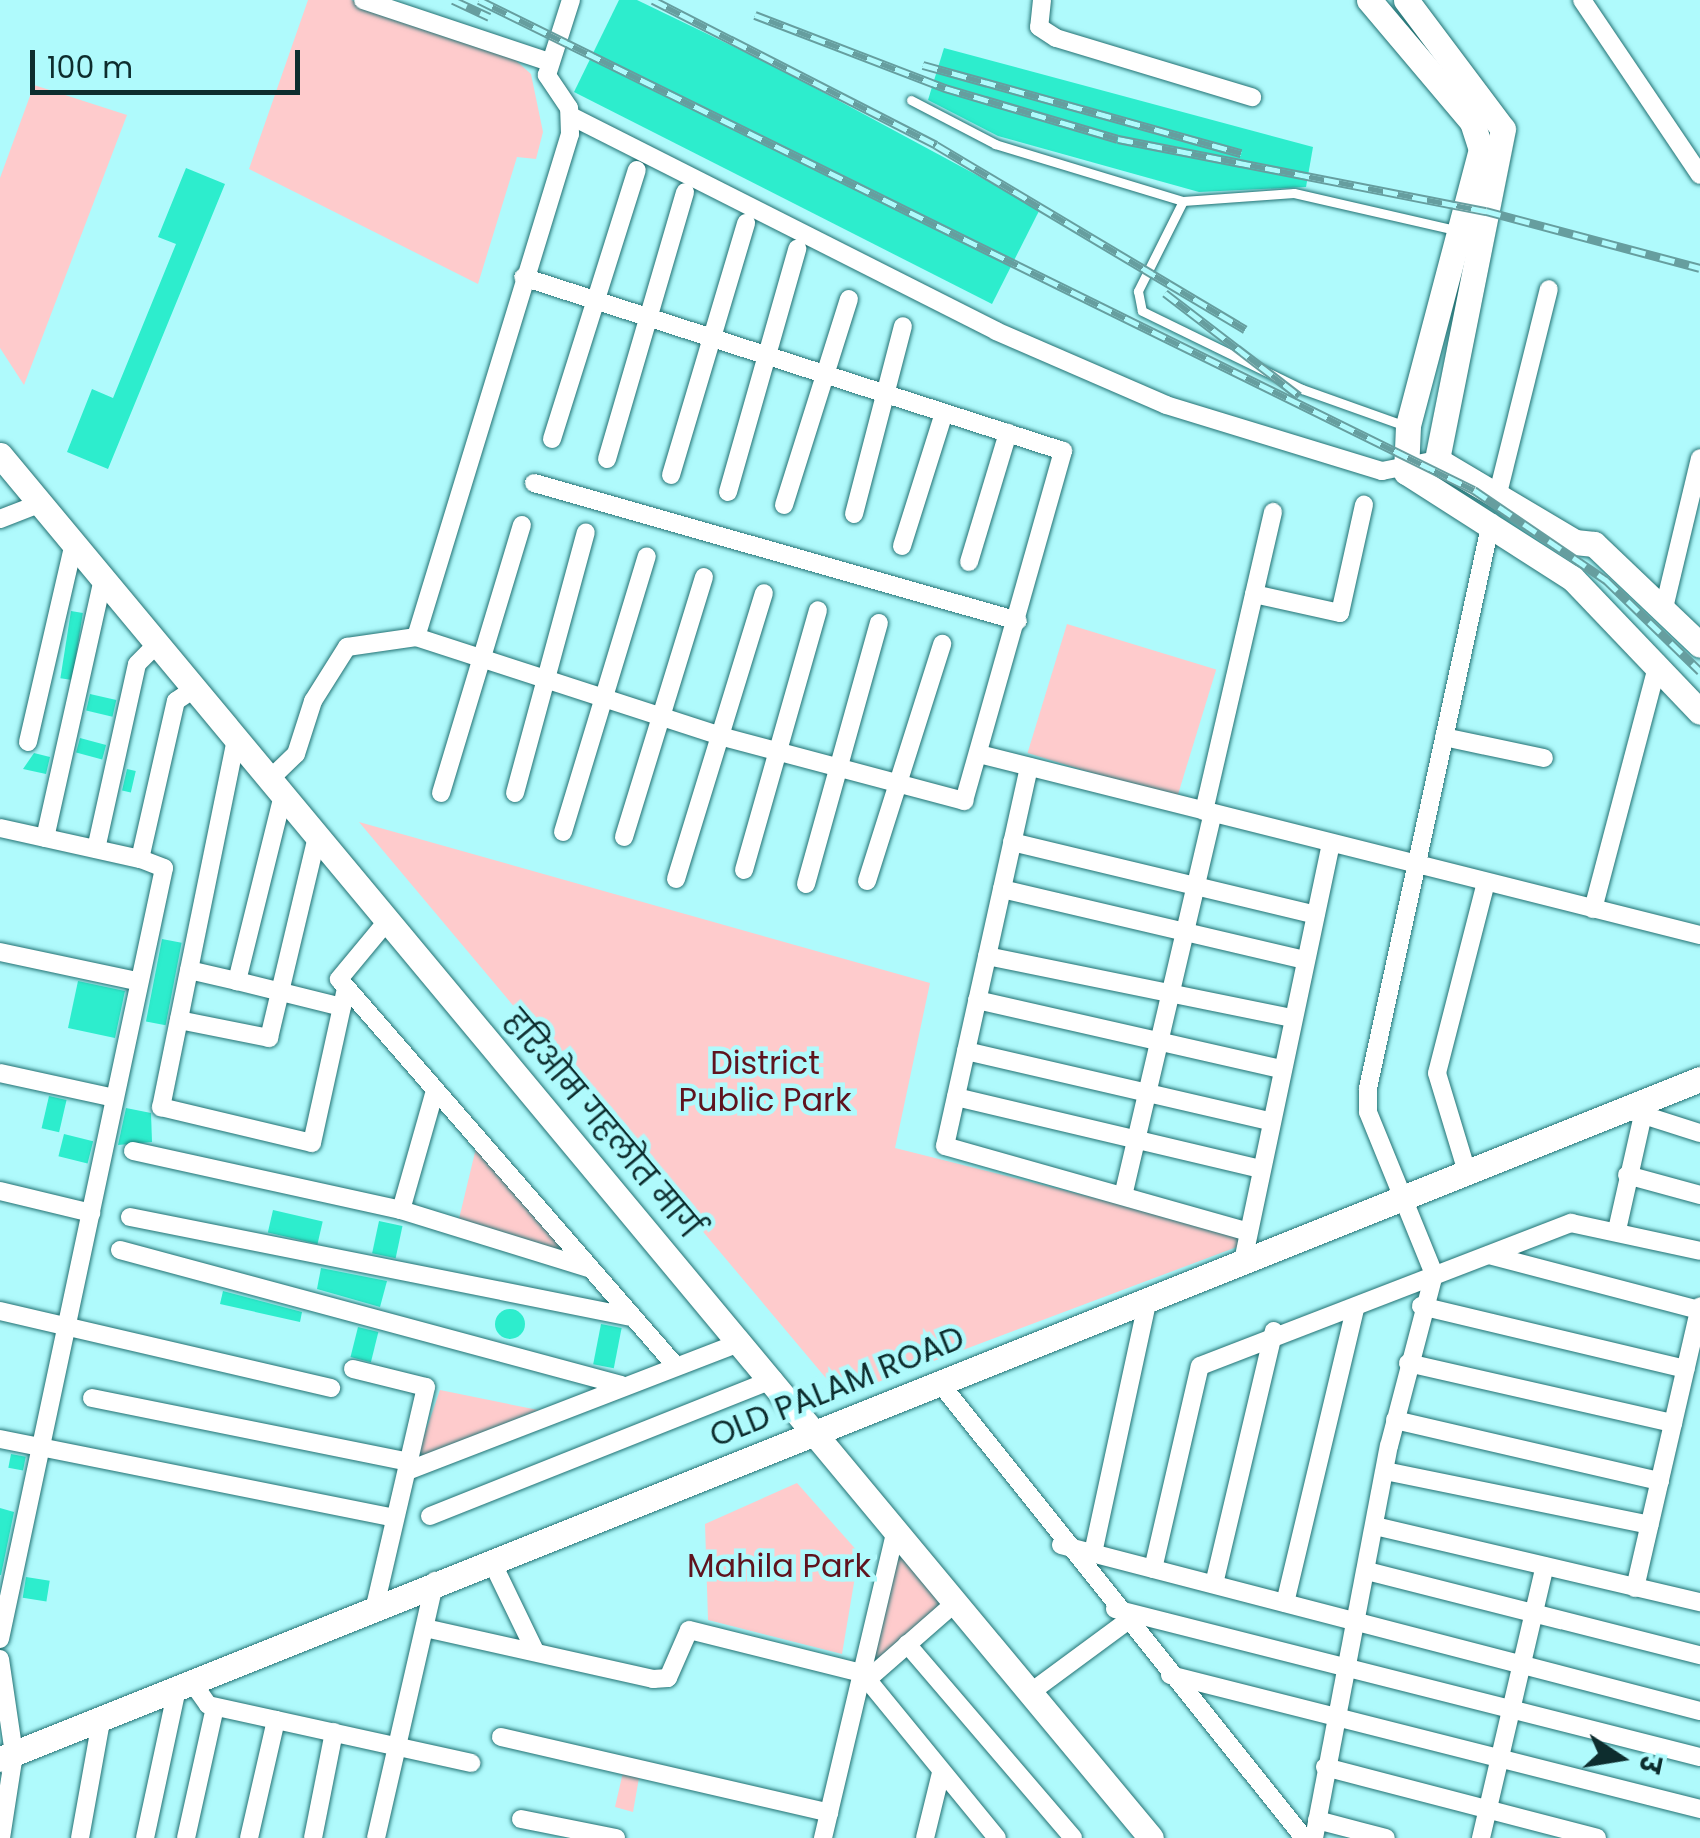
<!DOCTYPE html>
<meta charset="utf-8">
<style>
body{margin:0}
#map{position:relative;width:1700px;height:1838px;overflow:hidden;background:#affafc;font-family:Poppins,"Noto Sans Devanagari",sans-serif}
div>[style]{position:absolute}
[style*='--x']{left:calc(var(--x)*1px);top:calc(var(--y)*1px);width:calc(var(--w)*1px);rotate:calc(var(--a)*1deg)}
.green>*{inset:0;background:#fecbcc;transform-origin:0 0}
.building>*{inset:0;background:#2dedcd;transform-origin:0 0}
.round{border-radius:50%}
.roads{filter:drop-shadow(0 0 2px #237173) drop-shadow(0 0 2px #237173)}
.lane>*{height:9px;margin:-4.5px;padding:0 4.5px;transform-origin:4.5px;border-radius:4.5px;background:#fff}
.street>*{height:18px;margin:-9px;padding:0 9px;transform-origin:9px;border-radius:9px;background:#fff}
.secondary>*{height:25px;margin:-12.5px;padding:0 12.5px;transform-origin:12.5px;border-radius:12.5px;background:#fff}
.rail>*{height:9px;margin-top:-4.5px;transform-origin:0;background:repeating-linear-gradient(90deg,#affafc 0 15px,#669e9f 0 30px);box-sizing:border-box;border-block:2px solid #669e9f}
span{translate:-50% -50%;white-space:nowrap;text-align:center;line-height:1.15;-webkit-text-stroke:9px #affafc;paint-order:stroke}
.park-label{font-size:32px;color:#5f131e}
.street-label{font-size:32px;color:#0d2d2e}
.north{position:absolute;left:1570px;top:1708px;width:100px;height:100px;-webkit-text-stroke:8px #affafc;paint-order:stroke;rotate:102deg;font-size:28px;font-weight:700;line-height:40px;text-align:center;color:#0d2d2e}
.north::after{content:'';display:block;margin:auto;width:35px;height:45px;background:#0d2d2e;clip-path:polygon(50% 0,100% 100%,50% 72%,0 100%)}
.scale{position:absolute;left:30px;top:50px;width:270px;height:45px;box-sizing:border-box;border:5px solid #0d2d2e;border-top:0;padding-left:12px;font-size:30px;line-height:35px;white-space:nowrap;color:#0d2d2e;-webkit-text-stroke:8px #affafc;paint-order:stroke}
</style>
<div id="map">
<div class="green">
<div style="clip-path:polygon(308px 0,351px 0,512px 57px,531px 74px,543px 132px,536px 159px,517px 157px,478px 284px,249px 169px)"></div>
<div style="clip-path:polygon(34px 85px,127px 115px,24px 385px,0 348px,0 178px)"></div>
<div style="left:1067px;top:624px;width:156px;height:135px;rotate:17deg"></div>
<div style="clip-path:polygon(359px 822px,930px 983px,895px 1148px,1258px 1239px,841px 1396px)"></div>
<div style="clip-path:polygon(476px 1148px,575px 1259px,458px 1223px)"></div>
<div style="clip-path:polygon(440px 1390px,538px 1410px,415px 1462px)"></div>
<div style="clip-path:polygon(797px 1483px,859px 1553px,842px 1654px,708px 1620px,705px 1524px)"></div>
<div style="clip-path:polygon(899px 1549px,944px 1600px,869px 1670px)"></div>
<div style="clip-path:polygon(624px 1768px,640px 1772px,633px 1812px,615px 1807px)"></div>
</div>
<div class="building">
<div style="clip-path:polygon(619px 0,637px 0,780px 69px,1040px 209px,992px 304px,574px 92px)"></div>
<div style="clip-path:polygon(944px 48px,1313px 147px,1306px 187px,1199px 192px,998px 136px,928px 100px)"></div>
<div style="clip-path:polygon(186px 168px,225px 184px,108px 469px,67px 452px,92px 389px,113px 398px,176px 244px,158px 237px)"></div>
<div style="left:71px;top:611px;width:12px;height:68px;rotate:9deg"></div>
<div style="left:90px;top:694px;width:27px;height:17px;rotate:13deg"></div>
<div style="left:80px;top:738px;width:27px;height:15px;rotate:15deg"></div>
<div style="clip-path:polygon(34px 753px,50px 757px,46px 774px,23px 769px)"></div>
<div style="left:127px;top:769px;width:9px;height:22px;rotate:13deg"></div>
<div style="left:162px;top:939px;width:20px;height:84px;rotate:11deg"></div>
<div style="left:78px;top:981px;width:48px;height:48px;rotate:12deg"></div>
<div style="left:49px;top:1096px;width:18px;height:33px;rotate:13deg"></div>
<div style="clip-path:polygon(126px 1108px,151px 1113px,152px 1142px,118px 1145px)"></div>
<div style="left:64px;top:1134px;width:30px;height:23px;rotate:14deg"></div>
<div style="left:273px;top:1210px;width:51px;height:23px;rotate:13deg"></div>
<div style="left:379px;top:1221px;width:24px;height:33px;rotate:12deg"></div>
<div style="clip-path:polygon(321px 1268px,387px 1281px,380px 1307px,317px 1289px)"></div>
<div style="clip-path:polygon(223px 1291px,302px 1312px,300px 1322px,220px 1304px)"></div>
<div class="round" style="left:495px;top:1309px;width:30px;height:30px"></div>
<div style="left:601px;top:1324px;width:21px;height:41px;rotate:11deg"></div>
<div style="left:358px;top:1327px;width:21px;height:31px;rotate:14deg"></div>
<div style="left:11px;top:1454px;width:15px;height:14px;rotate:11deg"></div>
<div style="clip-path:polygon(0 1508px,14px 1512px,1px 1575px,0 1575px)"></div>
<div style="left:26px;top:1577px;width:24px;height:21px;rotate:9deg"></div>
</div>
<div class="roads">
<div class="lane">
<div style="--x:911;--y:100;--w:95;--a:27.6"></div>
<div style="--x:995;--y:144;--w:196;--a:16.9"></div>
<div style="--x:1183;--y:201;--w:101;--a:116.6"></div>
<div style="--x:1138;--y:291;--w:20;--a:79"></div>
<div style="--x:1142;--y:311;--w:178;--a:26"></div>
<div style="--x:1302;--y:389;--w:110;--a:19.6"></div>
<div style="--x:1183;--y:201;--w:111;--a:-4.1"></div>
<div style="--x:1294;--y:193;--w:166;--a:12.9"></div>
</div>
<div class="street">
<div style="--x:363;--y:0;--w:196;--a:18.4"></div>
<div style="--x:1042;--y:0;--w:27;--a:96"></div>
<div style="--x:1039;--y:27;--w:20;--a:33"></div>
<div style="--x:1056;--y:38;--w:205;--a:16.8"></div>
<div style="--x:1582;--y:0;--w:211;--a:56"></div>
<div style="--x:571;--y:116;--w:476;--a:26.8"></div>
<div style="--x:996;--y:331;--w:185;--a:23.5"></div>
<div style="--x:1166;--y:405;--w:226;--a:17"></div>
<div style="--x:1382;--y:471;--w:56;--a:-11.3"></div>
<div style="--x:552;--y:439;--w:282;--a:-72.5"></div>
<div style="--x:607;--y:459;--w:278;--a:-73.7"></div>
<div style="--x:671;--y:475;--w:263;--a:-73.4"></div>
<div style="--x:534;--y:483;--w:503;--a:15.91"></div>
<div style="--x:728;--y:492;--w:253;--a:-74.1"></div>
<div style="--x:1498;--y:493;--w:210;--a:-76"></div>
<div style="--x:784;--y:505;--w:216;--a:-72.5"></div>
<div style="--x:854;--y:514;--w:194;--a:-75.4"></div>
<div style="--x:0;--y:519;--w:44;--a:-21.3"></div>
<div style="--x:902;--y:546;--w:139;--a:-72.5"></div>
<div style="--x:969;--y:562;--w:135;--a:-73.2"></div>
<div style="--x:1254;--y:594;--w:88;--a:12.5"></div>
<div style="--x:1340;--y:613;--w:111;--a:-77.5"></div>
<div style="--x:1664;--y:608;--w:154;--a:-76.5"></div>
<div style="--x:416;--y:637;--w:526;--a:-72.98"></div>
<div style="--x:570;--y:134;--w:26;--a:-92"></div>
<div style="--x:569;--y:108;--w:40;--a:-124"></div>
<div style="--x:547;--y:75;--w:79;--a:-72.3"></div>
<div style="--x:1444;--y:737;--w:102;--a:11.9"></div>
<div style="--x:236;--y:739;--w:376;--a:101.5"></div>
<div style="--x:161;--y:1107;--w:155;--a:13.4"></div>
<div style="--x:312;--y:1143;--w:158;--a:-77.6"></div>
<div style="--x:28;--y:742;--w:204;--a:-77"></div>
<div style="--x:983;--y:755;--w:739;--a:14.09"></div>
<div style="--x:1029;--y:767;--w:388;--a:102.5"></div>
<div style="--x:945;--y:1146;--w:315;--a:15.8"></div>
<div style="--x:270;--y:779;--w:36;--a:-44"></div>
<div style="--x:296;--y:754;--w:56;--a:-72.2"></div>
<div style="--x:313;--y:701;--w:64;--a:-57.8"></div>
<div style="--x:347;--y:647;--w:70;--a:-8.2"></div>
<div style="--x:416;--y:637;--w:320;--a:18"></div>
<div style="--x:720;--y:736;--w:253;--a:14.9"></div>
<div style="--x:964;--y:801;--w:364;--a:-74.2"></div>
<div style="--x:1063;--y:451;--w:567;--a:-162.14"></div>
<div style="--x:441;--y:793;--w:280;--a:-73.2"></div>
<div style="--x:515;--y:793;--w:270;--a:-74.8"></div>
<div style="--x:283;--y:795;--w:192;--a:103.9"></div>
<div style="--x:237;--y:981;--w:108;--a:13.9"></div>
<div style="--x:1204;--y:811;--w:307;--a:-77"></div>
<div style="--x:0;--y:828;--w:143;--a:12.5"></div>
<div style="--x:563;--y:832;--w:288;--a:-73.1"></div>
<div style="--x:624;--y:837;--w:272;--a:-72.9"></div>
<div style="--x:45;--y:838;--w:265;--a:-77.4"></div>
<div style="--x:1012;--y:842;--w:312;--a:13.5"></div>
<div style="--x:96;--y:849;--w:189;--a:-77.5"></div>
<div style="--x:137;--y:664;--w:28;--a:-45"></div>
<div style="--x:744;--y:870;--w:270;--a:-74.1"></div>
<div style="--x:676;--y:879;--w:299;--a:-72.9"></div>
<div style="--x:867;--y:881;--w:249;--a:-72.4"></div>
<div style="--x:806;--y:884;--w:271;--a:-74.4"></div>
<div style="--x:1002;--y:889;--w:311;--a:13.2"></div>
<div style="--x:1593;--y:909;--w:254;--a:-75.2"></div>
<div style="--x:388;--y:920;--w:77;--a:129.7"></div>
<div style="--x:339;--y:979;--w:510;--a:48.97"></div>
<div style="--x:0;--y:952;--w:140;--a:12"></div>
<div style="--x:987;--y:956;--w:311;--a:11.5"></div>
<div style="--x:189;--y:970;--w:49;--a:12.9"></div>
<div style="--x:977;--y:1000;--w:312;--a:12.8"></div>
<div style="--x:179;--y:1020;--w:92;--a:11.3"></div>
<div style="--x:269;--y:1038;--w:208;--a:-76.6"></div>
<div style="--x:966;--y:1051;--w:312;--a:13"></div>
<div style="--x:0;--y:1073;--w:113;--a:12.3"></div>
<div style="--x:956;--y:1097;--w:312;--a:13.3"></div>
<div style="--x:1634;--y:1112;--w:69;--a:17.7"></div>
<div style="--x:133;--y:1151;--w:274;--a:12.4"></div>
<div style="--x:401;--y:1210;--w:196;--a:17.2"></div>
<div style="--x:1467;--y:1172;--w:103;--a:-106.9"></div>
<div style="--x:1437;--y:1073;--w:197;--a:-75.6"></div>
<div style="--x:1627;--y:1175;--w:76;--a:15.3"></div>
<div style="--x:0;--y:1191;--w:94;--a:13.6"></div>
<div style="--x:1123;--y:1196;--w:393;--a:-76.8"></div>
<div style="--x:401;--y:1210;--w:124;--a:-74.1"></div>
<div style="--x:130;--y:1217;--w:512;--a:11.27"></div>
<div style="--x:1617;--y:1230;--w:118;--a:-77.3"></div>
<div style="--x:120;--y:1250;--w:519;--a:15.08"></div>
<div style="--x:1489;--y:1255;--w:217;--a:14.7"></div>
<div style="--x:1243;--y:1261;--w:427;--a:-78.1"></div>
<div style="--x:1421;--y:1306;--w:272;--a:13.4"></div>
<div style="--x:0;--y:1311;--w:340;--a:13.1"></div>
<div style="--x:1408;--y:1363;--w:272;--a:12.8"></div>
<div style="--x:353;--y:1369;--w:75;--a:13.9"></div>
<div style="--x:426;--y:1387;--w:225;--a:103.1"></div>
<div style="--x:939;--y:1382;--w:584;--a:51.32"></div>
<div style="--x:92;--y:1398;--w:323;--a:11.4"></div>
<div style="--x:1395;--y:1420;--w:272;--a:13"></div>
<div style="--x:0;--y:1439;--w:403;--a:11.3"></div>
<div style="--x:407;--y:1471;--w:359;--a:-21.1"></div>
<div style="--x:1385;--y:1471;--w:270;--a:11.5"></div>
<div style="--x:430;--y:1516;--w:370;--a:-21.7"></div>
<div style="--x:1375;--y:1526;--w:334;--a:13.2"></div>
<div style="--x:1061;--y:1545;--w:660;--a:14.56"></div>
<div style="--x:1093;--y:1553;--w:260;--a:-77.8"></div>
<div style="--x:491;--y:1560;--w:101;--a:64.2"></div>
<div style="--x:1153;--y:1569;--w:208;--a:-77"></div>
<div style="--x:1200;--y:1366;--w:398;--a:-21.1"></div>
<div style="--x:1571;--y:1223;--w:132;--a:12.2"></div>
<div style="--x:1367;--y:1571;--w:343;--a:14.2"></div>
<div style="--x:1214;--y:1584;--w:260;--a:-76.7"></div>
<div style="--x:1635;--y:1588;--w:289;--a:-77"></div>
<div style="--x:1285;--y:1603;--w:302;--a:-76.6"></div>
<div style="--x:1115;--y:1609;--w:603;--a:14.2"></div>
<div style="--x:425;--y:1628;--w:234;--a:12.6"></div>
<div style="--x:653;--y:1679;--w:15;--a:-4"></div>
<div style="--x:668;--y:1678;--w:52;--a:-66.4"></div>
<div style="--x:689;--y:1630;--w:178;--a:14"></div>
<div style="--x:862;--y:1673;--w:213;--a:50.7"></div>
<div style="--x:0;--y:1639;--w:788;--a:-77.99"></div>
<div style="--x:164;--y:868;--w:26;--a:-159"></div>
<div style="--x:140;--y:859;--w:162;--a:-77.2"></div>
<div style="--x:176;--y:701;--w:22;--a:-34"></div>
<div style="--x:907;--y:1644;--w:255;--a:49.4"></div>
<div style="--x:0;--y:1659;--w:96;--a:81.6"></div>
<div style="--x:14;--y:1754;--w:85;--a:98.8"></div>
<div style="--x:1170;--y:1675;--w:547;--a:14.19"></div>
<div style="--x:868;--y:1679;--w:117;--a:-41.2"></div>
<div style="--x:192;--y:1682;--w:28;--a:55"></div>
<div style="--x:208;--y:1705;--w:70;--a:12.4"></div>
<div style="--x:1031;--y:1692;--w:118;--a:-36.4"></div>
<div style="--x:501;--y:1737;--w:337;--a:13"></div>
<div style="--x:1325;--y:1767;--w:281;--a:14.6"></div>
<div style="--x:521;--y:1819;--w:97;--a:11.3"></div>
<div style="--x:1317;--y:1820;--w:71;--a:14.6"></div>
<div style="--x:80;--y:1838;--w:119;--a:-79.8"></div>
<div style="--x:145;--y:1838;--w:152;--a:-77.9"></div>
<div style="--x:186;--y:1838;--w:134;--a:-77.5"></div>
<div style="--x:249;--y:1838;--w:121;--a:-77.1"></div>
<div style="--x:276;--y:1720;--w:200;--a:12.4"></div>
<div style="--x:313;--y:1838;--w:108;--a:-78.8"></div>
<div style="--x:376;--y:1838;--w:264;--a:-77.1"></div>
<div style="--x:823;--y:1838;--w:317;--a:-76.7"></div>
<div style="--x:925;--y:1838;--w:67;--a:-76.2"></div>
<div style="--x:1314;--y:1838;--w:399;--a:-79.2"></div>
<div style="--x:1389;--y:1446;--w:178;--a:-75.3"></div>
<div style="--x:1434;--y:1274;--w:175;--a:-112.2"></div>
<div style="--x:1368;--y:1112;--w:24;--a:-90"></div>
<div style="--x:1368;--y:1088;--w:579;--a:-77.74"></div>
<div style="--x:1481;--y:1838;--w:279;--a:-76.8"></div>
</div>
<div class="secondary">
<div style="--x:1369;--y:0;--w:160;--a:49.8"></div>
<div style="--x:1472;--y:122;--w:28;--a:72"></div>
<div style="--x:1481;--y:149;--w:286;--a:104.8"></div>
<div style="--x:1408;--y:426;--w:46;--a:92.5"></div>
<div style="--x:1406;--y:472;--w:197;--a:32.6"></div>
<div style="--x:1572;--y:578;--w:185;--a:46.3"></div>
<div style="--x:1406;--y:0;--w:161;--a:53.1"></div>
<div style="--x:1503;--y:129;--w:338;--a:101.3"></div>
<div style="--x:1437;--y:460;--w:161;--a:30.7"></div>
<div style="--x:1575;--y:542;--w:19;--a:6"></div>
<div style="--x:1594;--y:544;--w:146;--a:43.6"></div>
<div style="--x:0;--y:455;--w:1799;--a:50.23"></div>
<div style="--x:0;--y:1759;--w:1831;--a:-21.8"></div>
</div>
</div>
<div class="rail">
<div style="--x:453;--y:0;--w:40;--a:25"></div>
<div style="--x:479;--y:0;--w:1109;--a:26.22"></div>
<div style="--x:1474;--y:490;--w:160;--a:34.3"></div>
<div style="--x:1606;--y:580;--w:131;--a:44.1"></div>
<div style="--x:653;--y:0;--w:318;--a:27.1"></div>
<div style="--x:936;--y:145;--w:360;--a:30.8"></div>
<div style="--x:755;--y:15;--w:204;--a:21"></div>
<div style="--x:945;--y:88;--w:180;--a:16.4"></div>
<div style="--x:1118;--y:139;--w:375;--a:11.1"></div>
<div style="--x:1486;--y:211;--w:221;--a:14.9"></div>
<div style="--x:923;--y:65;--w:330;--a:15.5"></div>
<div style="--x:1165;--y:293;--w:169;--a:37.5"></div>
</div>
<div class="park-label">
<span style="left:765px;top:1082px">District<br>Public Park</span>
<span style="left:779px;top:1566px">Mahila Park</span>
</div>
<div class="street-label">
<span style="left:602px;top:1124px;rotate:50deg">हरिओम गहलोत मार्ग</span>
<span style="left:837px;top:1387px;rotate:-22deg">OLD PALAM ROAD</span>
</div>
<div class="north">उ</div>
<div class="scale">100 m</div>
</div>
